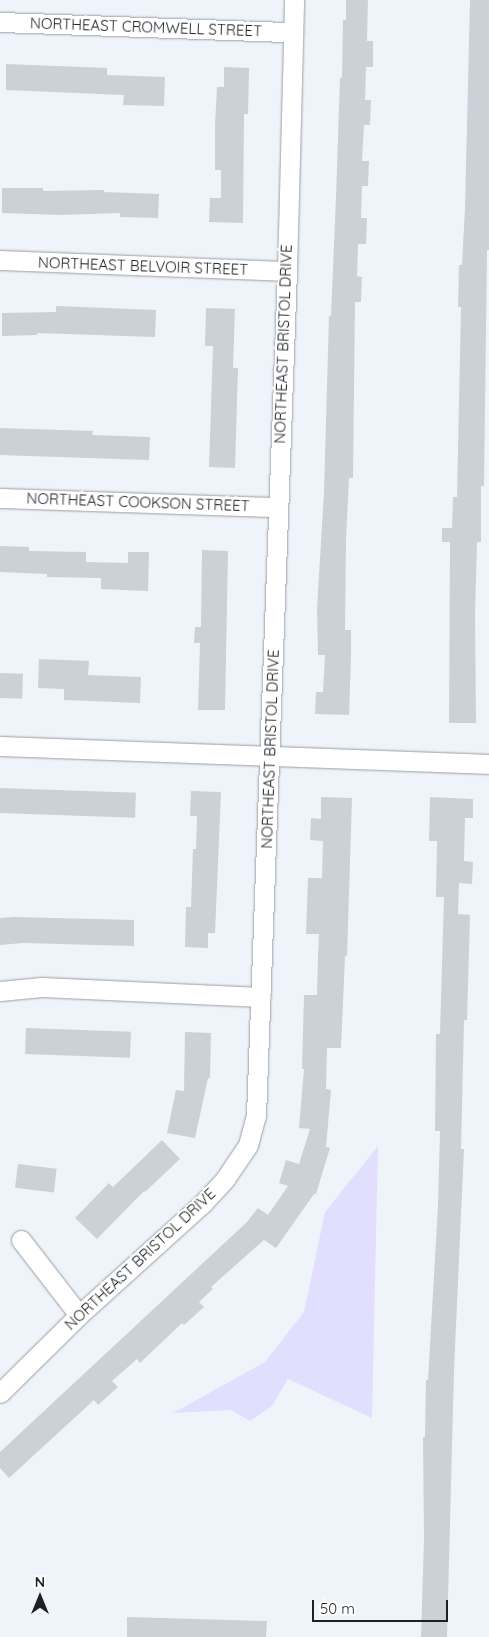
<!DOCTYPE html>
<style>
body{margin:0}
#map{position:relative;width:489px;height:1637px;overflow:hidden;background:#eff4fb;font-family:Quicksand,sans-serif}
div>[style]{position:absolute}
[style*='--x']{left:calc(var(--x)*1px);top:calc(var(--y)*1px);width:calc(var(--w)*1px);rotate:calc(var(--a)*1deg)}
.green>*{inset:0;background:#e2defe}
.building>*{inset:0;background:#cad1d7;transform-origin:0 0}
.roads{filter:drop-shadow(0 0 1px #999ea4) drop-shadow(0 0 1px #999ea4)}
.street>*{height:19px;margin:-9.5px;padding:0 9.5px;transform-origin:9.5px;border-radius:9.5px;background:#fff}
span{translate:-50% -50%;white-space:nowrap;text-align:center;line-height:1.15;-webkit-text-stroke:4px #fff;paint-order:stroke}
.street-label{font-size:15px;color:#1e2022}
.north{position:absolute;left:15px;top:1572px;width:50px;height:50px;-webkit-text-stroke:4px #fff;paint-order:stroke;rotate:0deg;font-size:14px;font-weight:700;line-height:20px;text-align:center;color:#1e2022}
.north::after{content:'';display:block;margin:auto;width:18px;height:22px;background:#1e2022;clip-path:polygon(50% 0,100% 100%,50% 72%,0 100%)}
.scale{position:absolute;left:312px;top:1600px;width:136px;height:22px;box-sizing:border-box;border:2px solid #1e2022;border-top:0;padding-left:6px;font-size:15px;line-height:18px;white-space:nowrap;color:#1e2022;-webkit-text-stroke:4px #fff;paint-order:stroke}
</style>
<div id="map">
<div class="green">
<div style="clip-path:polygon(378px 1146px,372px 1418px,288px 1379px,272px 1406px,250px 1421px,231px 1410px,173px 1413px,265px 1362px,304px 1312px,325px 1212px)"></div>
</div>
<div class="building">
<div style="clip-path:polygon(346px 0,368px 0,367px 41px,373px 41px,373px 67px,366px 67px,365px 100px,371px 100px,370px 125px,364px 125px,362px 161px,369px 161px,368px 186px,362px 186px,361px 218px,367px 218px,366px 244px,358px 244px,357px 276px,362px 277px,361px 302px,355px 302px,353px 478px,349px 478px,346px 540px,345px 630px,351px 630px,351px 656px,349px 715px,315px 714px,316px 692px,323px 692px,325px 655px,318px 655px,317px 609px,324px 492px,329px 316px,331px 316px,336px 197px,340px 78px,342px 78px,343px 20px,346px 20px)"></div>
<div style="clip-path:polygon(470px 0,489px 0,489px 250px,487px 250px,484px 486px,481px 486px,481px 542px,477px 542px,475px 614px,476px 723px,449px 723px,450px 542px,442px 542px,442px 528px,452px 528px,453px 497px,457px 497px,461px 307px,458px 307px,459px 265px,462px 265px,465px 208px)"></div>
<div style="clip-path:polygon(6px 64px,107px 68px,107px 75px,165px 77px,164px 106px,123px 105px,124px 95px,6px 90px)"></div>
<div style="clip-path:polygon(224px 67px,249px 68px,248px 114px,244px 114px,243px 223px,209px 222px,210px 198px,221px 198px,221px 170px,215px 170px,215px 125px,217px 87px,224px 87px)"></div>
<div style="clip-path:polygon(2px 188px,43px 188px,43px 191px,104px 190px,104px 192px,159px 194px,158px 218px,120px 217px,120px 213px,60px 215px,2px 213px)"></div>
<div style="clip-path:polygon(56px 306px,156px 310px,155px 337px,37px 333px,37px 335px,2px 336px,2px 313px,56px 312px)"></div>
<div style="clip-path:polygon(206px 308px,235px 309px,233px 368px,238px 368px,235px 468px,209px 467px,213px 346px,205px 346px)"></div>
<div style="clip-path:polygon(0 428px,93px 431px,92px 435px,150px 437px,149px 460px,0 455px)"></div>
<div style="clip-path:polygon(0 546px,29px 547px,29px 551px,86px 552px,86px 562px,128px 563px,128px 552px,149px 552px,148px 591px,101px 589px,101px 578px,47px 577px,47px 574px,0 572px)"></div>
<div style="clip-path:polygon(202px 550px,228px 551px,225px 710px,198px 710px,200px 643px,194px 643px,195px 627px,201px 627px)"></div>
<div style="clip-path:polygon(39px 659px,89px 661px,88px 675px,141px 677px,140px 703px,64px 700px,64px 689px,38px 688px)"></div>
<div style="left:0;top:673px;width:23px;height:25px;rotate:2deg"></div>
<div style="left:0;top:788px;width:136px;height:25px;rotate:2deg"></div>
<div style="clip-path:polygon(191px 791px,221px 792px,215px 933px,208px 933px,208px 948px,185px 947px,186px 907px,191px 907px,193px 849px,196px 849px,197px 816px,190px 816px)"></div>
<div style="clip-path:polygon(321px 797px,352px 798px,347px 956px,345px 956px,341px 1048px,327px 1048px,326px 1089px,331px 1090px,326px 1147px,330px 1148px,316px 1194px,314px 1194px,276px 1248px,264px 1240px,211px 1287px,213px 1289px,199px 1302px,204px 1307px,184px 1325px,182px 1323px,140px 1363px,137px 1359px,112px 1381px,118px 1387px,98px 1405px,94px 1400px,9px 1478px,0 1468px,0 1452px,247px 1222px,258px 1208px,268px 1215px,288px 1186px,279px 1183px,286px 1160px,299px 1164px,310px 1129px,299px 1128px,304px 1069px,302px 1069px,304px 995px,317px 995px,318px 956px,319px 934px,306px 934px,308px 878px,322px 878px,323px 841px,310px 840px,311px 818px,321px 819px)"></div>
<div style="clip-path:polygon(430px 797px,473px 799px,473px 818px,465px 818px,464px 861px,473px 862px,472px 884px,459px 883px,458px 914px,470px 915px,467px 1020px,464px 1020px,461px 1149px,464px 1149px,454px 1370px,447px 1637px,421px 1637px,424px 1539px,423px 1437px,425px 1437px,426px 1380px,428px 1380px,438px 1206px,440px 1131px,435px 1131px,436px 1034px,440px 1034px,444px 897px,436px 897px,437px 841px,429px 841px)"></div>
<div style="clip-path:polygon(14px 917px,134px 920px,134px 946px,23px 943px,0 945px,0 918px)"></div>
<div style="left:26px;top:1028px;width:105px;height:26px;rotate:2deg"></div>
<div style="clip-path:polygon(185px 1032px,211px 1033px,210px 1078px,208px 1078px,195px 1138px,167px 1133px,176px 1090px,184px 1091px)"></div>
<div style="clip-path:polygon(162px 1140px,180px 1159px,145px 1192px,144px 1191px,97px 1239px,75px 1218px,109px 1183px,113px 1187px)"></div>
<div style="left:18px;top:1164px;width:39px;height:24px;rotate:7deg"></div>
<div style="clip-path:polygon(127px 1617px,267px 1621px,266px 1637px,127px 1637px)"></div>
</div>
<div class="roads">
<div class="street">
<div style="--x:0;--y:22;--w:292;--a:2"></div>
<div style="--x:0;--y:260;--w:287;--a:2.2"></div>
<div style="--x:0;--y:498;--w:277;--a:1.9"></div>
<div style="--x:0;--y:746;--w:489;--a:2.1"></div>
<div style="--x:0;--y:991;--w:42;--a:-5.4"></div>
<div style="--x:42;--y:987;--w:219;--a:2.6"></div>
<div style="--x:21;--y:1240;--w:95;--a:52.3"></div>
<div style="--x:0;--y:1393;--w:111;--a:-44.6"></div>
<div style="--x:79;--y:1315;--w:166;--a:-42.1"></div>
<div style="--x:202;--y:1204;--w:34;--a:-47"></div>
<div style="--x:225;--y:1179;--w:41;--a:-55.9"></div>
<div style="--x:248;--y:1145;--w:30;--a:-75"></div>
<div style="--x:256;--y:1116;--w:846;--a:-87.9"></div>
<div style="--x:287;--y:271;--w:271;--a:-88.5"></div>
</div>
</div>
<div class="street-label">
<span style="left:146px;top:27px;rotate:2deg">NORTHEAST CROMWELL STREET</span>
<span style="left:143px;top:266px;rotate:2deg">NORTHEAST BELVOIR STREET</span>
<span style="left:283px;top:344px;rotate:-88deg">NORTHEAST BRISTOL DRIVE</span>
<span style="left:138px;top:502px;rotate:2deg">NORTHEAST COOKSON STREET</span>
<span style="left:270px;top:749px;rotate:-88deg">NORTHEAST BRISTOL DRIVE</span>
<span style="left:140px;top:1259px;rotate:-43deg">NORTHEAST BRISTOL DRIVE</span>
</div>
<div class="north">N</div>
<div class="scale">50 m</div>
</div>
